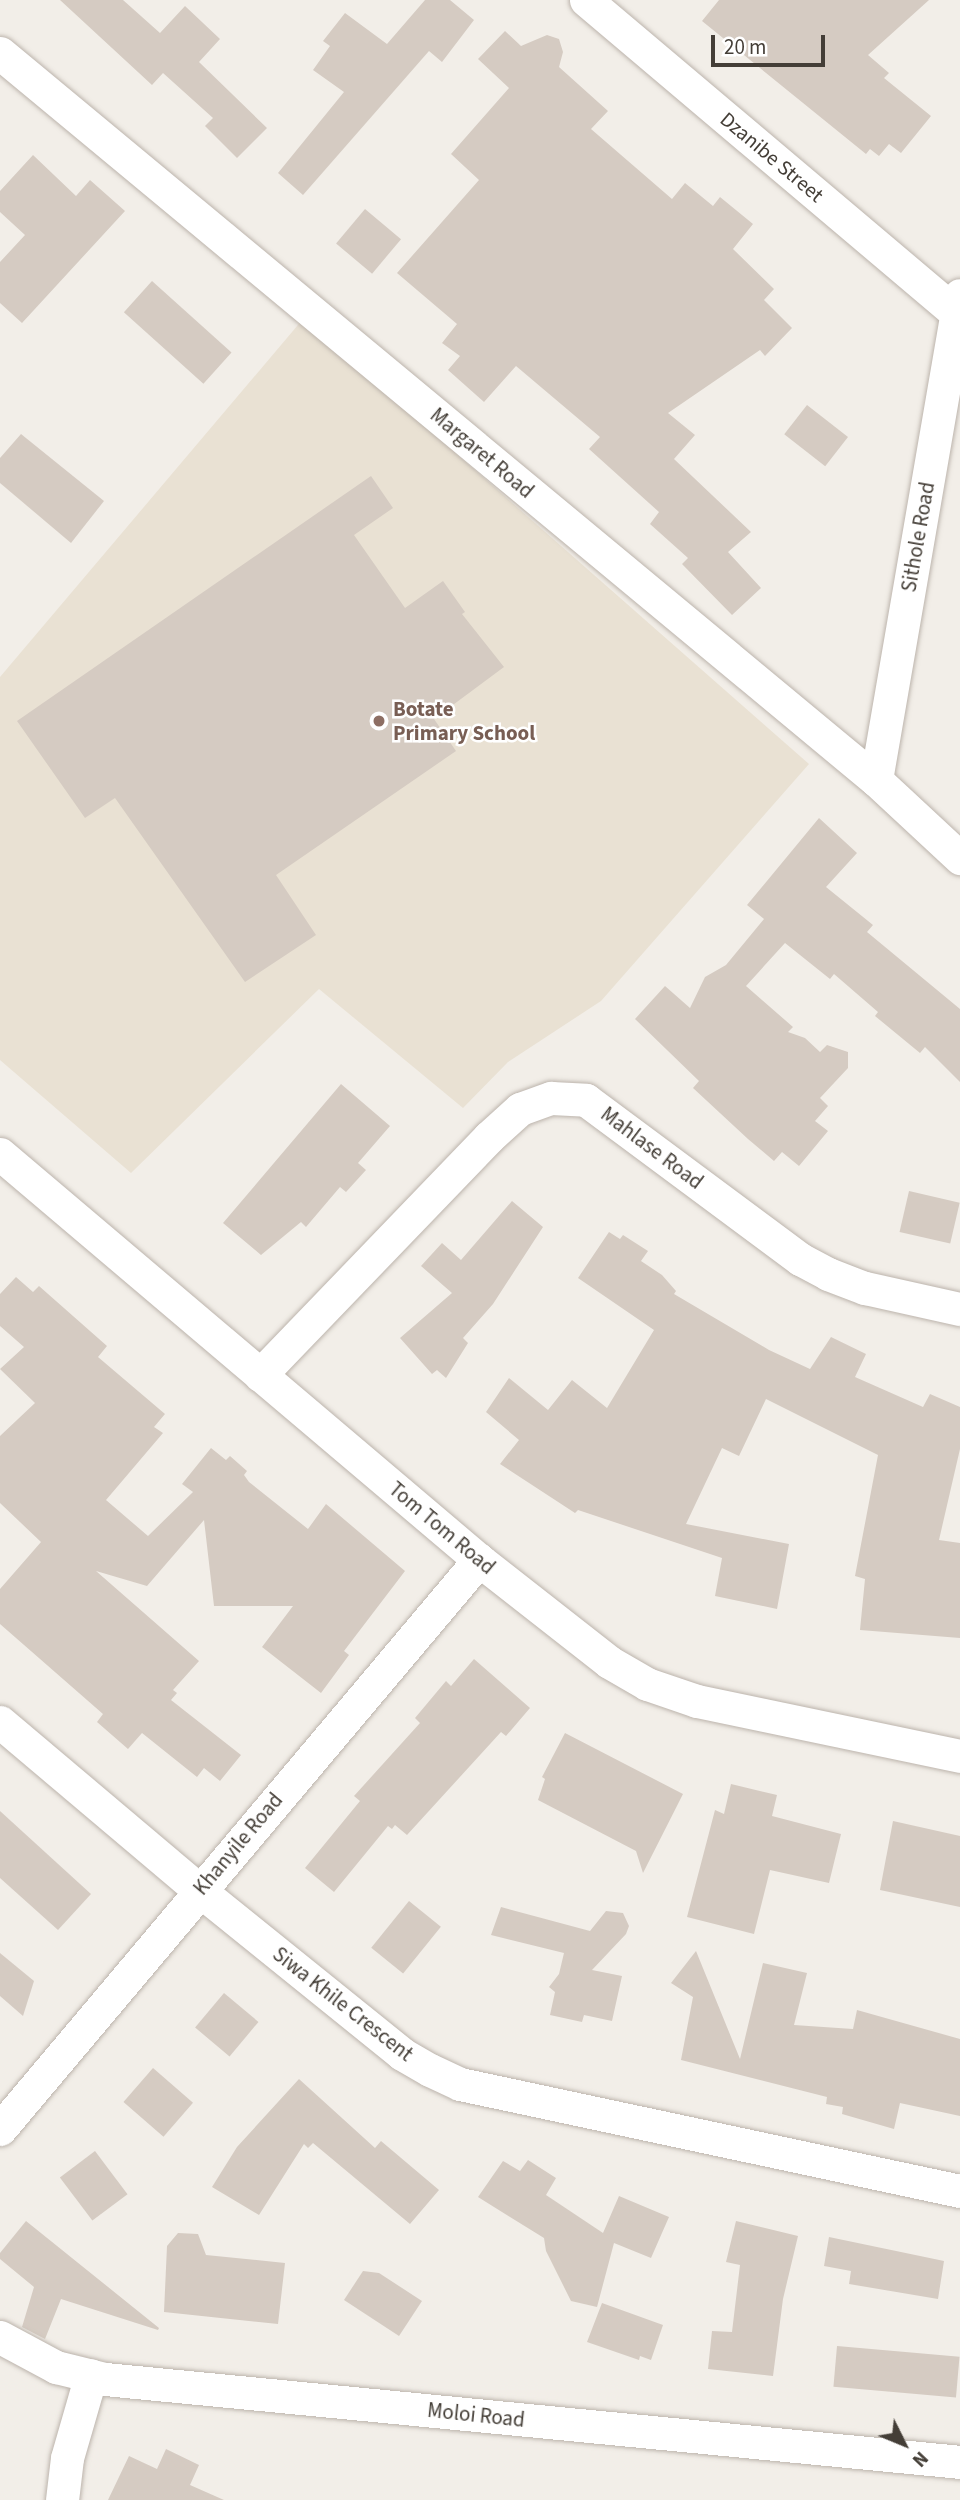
<!DOCTYPE html>
<style>
body{margin:0}
#map{position:relative;width:960px;height:2500px;overflow:hidden;background:#f2eee8;font-family:"Source Sans 3",sans-serif}
div>[style]{position:absolute}
[style*='--x']{left:calc(var(--x)*1px);top:calc(var(--y)*1px);width:calc(var(--w)*1px);rotate:calc(var(--a)*1deg)}
.education>*{inset:0;background:#e9e1d3}
.building>*{inset:0;background:#d5cbc2;transform-origin:0 0}
.roads{filter:drop-shadow(0 0 2px #bcb4ac) drop-shadow(0 0 2px #bcb4ac)}
.minor>*{height:33px;margin:-16.5px;padding:0 16.5px;transform-origin:16.5px;border-radius:16.5px;background:#fff}
.dots>*{width:19px;height:19px;translate:-50% -50%;box-sizing:border-box;border:4px solid #fff;border-radius:50%}
span{translate:-50% -50%;white-space:nowrap;text-align:center;line-height:1.15;-webkit-text-stroke:5px #fff;paint-order:stroke}
.street-label{font-size:21px;color:#443e37}
.education-label{font-size:21px;color:#785e54;font-weight:700}
.left{translate:0 -50%;text-align:left}
.north{position:absolute;left:869px;top:2409px;width:70px;height:70px;-webkit-text-stroke:5px #fff;paint-order:stroke;rotate:133deg;font-size:19px;font-weight:700;line-height:28px;text-align:center;color:#443e37}
.north::after{content:'';display:block;margin:auto;width:24px;height:32px;background:#443e37;clip-path:polygon(50% 0,100% 100%,50% 72%,0 100%)}
.scale{position:absolute;left:711px;top:35px;width:114px;height:32px;box-sizing:border-box;border:4px solid #443e37;border-top:0;padding-left:9px;font-size:21px;line-height:24px;white-space:nowrap;color:#443e37;-webkit-text-stroke:5px #fff;paint-order:stroke}
</style>
<div id="map">
<div class="education">
<div style="clip-path:polygon(303px 319px,809px 764px,601px 1001px,508px 1062px,463px 1108px,319px 989px,131px 1173px,0 1060px,0 677px)"></div>
</div>
<div class="building">
<div style="clip-path:polygon(60px 0,123px 0,160px 33px,185px 6px,220px 39px,199px 62px,267px 128px,237px 158px,205px 126px,213px 118px,163px 73px,152px 85px)"></div>
<div style="clip-path:polygon(425px 0,450px 0,474px 20px,442px 62px,429px 51px,303px 195px,278px 173px,344px 92px,313px 70px,330px 46px,323px 41px,345px 13px,387px 44px)"></div>
<div style="clip-path:polygon(719px 0,929px 0,868px 55px,889px 73px,884px 78px,931px 116px,901px 153px,889px 144px,879px 156px,870px 149px,866px 154px,702px 21px)"></div>
<div style="clip-path:polygon(505px 31px,521px 46px,547px 35px,559px 39px,563px 52px,559px 67px,608px 111px,591px 129px,672px 199px,685px 183px,713px 206px,720px 197px,753px 224px,733px 249px,774px 289px,764px 300px,792px 328px,765px 356px,760px 350px,668px 413px,695px 435px,674px 459px,751px 532px,728px 552px,761px 588px,732px 615px,682px 564px,688px 558px,650px 524px,659px 512px,589px 449px,600px 437px,516px 366px,484px 402px,448px 370px,460px 356px,442px 343px,457px 324px,397px 273px,479px 180px,451px 154px,509px 88px,478px 59px)"></div>
<div style="clip-path:polygon(33px 155px,76px 196px,90px 180px,125px 211px,22px 323px,0 303px,0 262px,25px 235px,0 212px,0 191px)"></div>
<div style="left:365px;top:209px;width:47px;height:45px;rotate:40deg"></div>
<div style="left:152px;top:281px;width:107px;height:42px;rotate:42deg"></div>
<div style="left:807px;top:405px;width:52px;height:37px;rotate:38deg"></div>
<div style="clip-path:polygon(21px 434px,104px 501px,71px 543px,0 483px,0 458px)"></div>
<div style="clip-path:polygon(371px 476px,393px 508px,354px 535px,405px 608px,443px 581px,465px 612px,462px 614px,504px 667px,434px 719px,456px 751px,276px 875px,316px 935px,245px 982px,115px 798px,85px 818px,17px 721px)"></div>
<div style="clip-path:polygon(819px 818px,857px 853px,826px 887px,873px 925px,867px 932px,960px 1009px,960px 1082px,925px 1047px,920px 1053px,875px 1016px,878px 1012px,834px 974px,830px 979px,785px 943px,746px 986px,793px 1027px,788px 1032px,805px 1038px,820px 1052px,827px 1045px,848px 1052px,848px 1068px,820px 1098px,828px 1106px,815px 1121px,828px 1131px,799px 1166px,782px 1152px,774px 1161px,748px 1139px,693px 1088px,699px 1081px,635px 1019px,665px 986px,690px 1008px,705px 977px,726px 965px,764px 919px,747px 905px)"></div>
<div style="clip-path:polygon(341px 1084px,390px 1126px,358px 1163px,366px 1170px,346px 1192px,340px 1187px,306px 1227px,301px 1222px,261px 1255px,223px 1223px)"></div>
<div style="left:909px;top:1191px;width:52px;height:42px;rotate:13deg"></div>
<div style="clip-path:polygon(512px 1201px,543px 1227px,493px 1304px,463px 1338px,468px 1343px,446px 1378px,437px 1370px,432px 1374px,400px 1338px,452px 1293px,421px 1266px,442px 1243px,461px 1260px)"></div>
<div style="clip-path:polygon(609px 1232px,620px 1239px,623px 1235px,648px 1251px,641px 1261px,662px 1275px,676px 1291px,674px 1294px,769px 1350px,810px 1369px,831px 1337px,866px 1354px,855px 1377px,923px 1407px,930px 1394px,960px 1407px,960px 1449px,939px 1540px,960px 1543px,960px 1638px,860px 1630px,865px 1579px,855px 1576px,878px 1455px,766px 1399px,739px 1456px,722px 1448px,686px 1524px,789px 1544px,777px 1609px,715px 1596px,722px 1558px,578px 1510px,575px 1513px,500px 1464px,519px 1440px,486px 1412px,509px 1378px,548px 1410px,572px 1380px,607px 1408px,654px 1330px,578px 1278px)"></div>
<div style="clip-path:polygon(16px 1277px,33px 1292px,39px 1286px,107px 1346px,98px 1357px,165px 1414px,154px 1427px,163px 1433px,106px 1500px,148px 1536px,193px 1492px,182px 1484px,211px 1448px,226px 1460px,230px 1456px,247px 1471px,244px 1475px,249px 1482px,308px 1529px,326px 1504px,405px 1571px,344px 1651px,349px 1655px,321px 1693px,262px 1647px,293px 1606px,214px 1606px,204px 1520px,147px 1586px,96px 1571px,199px 1661px,173px 1690px,177px 1693px,171px 1700px,241px 1755px,220px 1781px,204px 1768px,197px 1777px,142px 1733px,128px 1749px,97px 1722px,103px 1714px,0 1624px,0 1589px,41px 1542px,0 1503px,0 1436px,35px 1403px,0 1369px,24px 1347px,0 1326px,0 1294px)"></div>
<div style="clip-path:polygon(474px 1659px,530px 1708px,506px 1736px,501px 1732px,407px 1835px,395px 1825px,392px 1829px,388px 1826px,334px 1892px,305px 1868px,360px 1801px,354px 1796px,420px 1723px,415px 1718px,446px 1681px,451px 1686px)"></div>
<div style="clip-path:polygon(565px 1733px,683px 1794px,643px 1873px,636px 1851px,538px 1800px,545px 1779px,542px 1777px)"></div>
<div style="clip-path:polygon(731px 1784px,777px 1795px,772px 1816px,841px 1834px,829px 1883px,770px 1870px,754px 1934px,687px 1917px,715px 1810px,724px 1814px)"></div>
<div style="clip-path:polygon(0 1811px,91px 1894px,58px 1930px,0 1878px)"></div>
<div style="clip-path:polygon(893px 1821px,960px 1836px,960px 1907px,880px 1890px)"></div>
<div style="left:409px;top:1901px;width:41px;height:60px;rotate:39deg"></div>
<div style="clip-path:polygon(501px 1907px,590px 1931px,606px 1911px,623px 1913px,629px 1926px,626px 1934px,592px 1970px,622px 1976px,612px 2021px,584px 2015px,582px 2022px,550px 2015px,555px 1992px,549px 1987px,559px 1974px,564px 1953px,491px 1935px)"></div>
<div style="clip-path:polygon(696px 1951px,740px 2059px,763px 1963px,807px 1973px,794px 2025px,853px 2029px,857px 2010px,960px 2039px,960px 2116px,900px 2103px,894px 2129px,842px 2114px,843px 2107px,826px 2104px,827px 2097px,681px 2060px,693px 1997px,671px 1983px)"></div>
<div style="clip-path:polygon(0 1953px,34px 1981px,23px 2016px,0 1996px)"></div>
<div style="left:224px;top:1993px;width:45px;height:45px;rotate:40deg"></div>
<div style="left:153px;top:2068px;width:53px;height:45px;rotate:41deg"></div>
<div style="clip-path:polygon(299px 2079px,375px 2148px,381px 2141px,439px 2190px,410px 2224px,313px 2143px,308px 2148px,304px 2144px,259px 2215px,212px 2187px,237px 2147px)"></div>
<div style="left:95px;top:2151px;width:54px;height:44px;rotate:53deg"></div>
<div style="clip-path:polygon(528px 2160px,556px 2178px,546px 2195px,603px 2233px,619px 2196px,669px 2217px,651px 2258px,614px 2243px,597px 2307px,571px 2301px,546px 2251px,544px 2238px,478px 2197px,503px 2161px,520px 2171px)"></div>
<div style="clip-path:polygon(26px 2221px,159px 2328px,158px 2330px,61px 2299px,45px 2339px,22px 2327px,34px 2287px,0 2259px,0 2253px)"></div>
<div style="clip-path:polygon(736px 2221px,798px 2236px,783px 2299px,773px 2376px,708px 2369px,712px 2331px,732px 2332px,740px 2265px,726px 2262px)"></div>
<div style="clip-path:polygon(178px 2233px,198px 2234px,206px 2255px,285px 2263px,278px 2324px,164px 2312px,167px 2246px)"></div>
<div style="clip-path:polygon(829px 2237px,944px 2261px,938px 2299px,849px 2284px,851px 2271px,824px 2266px)"></div>
<div style="clip-path:polygon(363px 2271px,379px 2273px,422px 2301px,399px 2336px,344px 2300px)"></div>
<div style="clip-path:polygon(602px 2303px,663px 2325px,651px 2360px,640px 2356px,639px 2360px,587px 2342px)"></div>
<div style="left:837px;top:2346px;width:123px;height:41px;rotate:5deg"></div>
<div style="clip-path:polygon(166px 2449px,199px 2465px,190px 2485px,224px 2500px,108px 2500px,129px 2456px,157px 2469px)"></div>
</div>
<div class="roads">
<div class="minor">
<div style="--x:586;--y:0;--w:485;--a:40.2"></div>
<div style="--x:0;--y:53;--w:1138;--a:39.69"></div>
<div style="--x:876;--y:780;--w:115;--a:42.9"></div>
<div style="--x:876;--y:780;--w:492;--a:-80.2"></div>
<div style="--x:0;--y:1154;--w:628;--a:40.28"></div>
<div style="--x:479;--y:1560;--w:165;--a:38.1"></div>
<div style="--x:609;--y:1662;--w:44;--a:30.1"></div>
<div style="--x:647;--y:1684;--w:53;--a:18.8"></div>
<div style="--x:697;--y:1701;--w:269;--a:11.8"></div>
<div style="--x:260;--y:1375;--w:330;--a:-46.1"></div>
<div style="--x:489;--y:1137;--w:42;--a:-42.1"></div>
<div style="--x:520;--y:1109;--w:33;--a:-20"></div>
<div style="--x:551;--y:1098;--w:35;--a:3"></div>
<div style="--x:586;--y:1100;--w:267;--a:36.6"></div>
<div style="--x:800;--y:1259;--w:32;--a:28"></div>
<div style="--x:828;--y:1274;--w:40;--a:21"></div>
<div style="--x:865;--y:1288;--w:97;--a:12.5"></div>
<div style="--x:0;--y:1722;--w:260;--a:40.2"></div>
<div style="--x:199;--y:1890;--w:261;--a:38.9"></div>
<div style="--x:402;--y:2054;--w:32;--a:30"></div>
<div style="--x:430;--y:2070;--w:33;--a:25"></div>
<div style="--x:460;--y:2084;--w:511;--a:12.08"></div>
<div style="--x:0;--y:2129;--w:744;--a:-49.91"></div>
<div style="--x:0;--y:2337;--w:64;--a:28.2"></div>
<div style="--x:56;--y:2367;--w:50;--a:13.8"></div>
<div style="--x:105;--y:2379;--w:859;--a:5.54"></div>
<div style="--x:62;--y:2500;--w:42;--a:-83.2"></div>
<div style="--x:67;--y:2458;--w:86;--a:-73.9"></div>
</div>
</div>
<div class="dots">
<div style="left:379px;top:721px;background:#8d6e63"></div>
</div>
<div class="street-label">
<span style="left:772px;top:157px;rotate:40deg">Dzanibe Street</span>
<span style="left:482px;top:453px;rotate:40deg">Margaret Road</span>
<span style="left:918px;top:537px;rotate:-80deg">Sithole Road</span>
<span style="left:652px;top:1148px;rotate:37deg">Mahlase Road</span>
<span style="left:442px;top:1528px;rotate:40deg">Tom Tom Road</span>
<span style="left:238px;top:1844px;rotate:-50deg">Khanyile Road</span>
<span style="left:343px;top:2004px;rotate:38deg">Siwa Khile Crescent</span>
<span style="left:476px;top:2415px;rotate:6deg">Moloi Road</span>
</div>
<div class="education-label">
<span class="left" style="left:393px;top:721px">Botate<br>Primary School</span>
</div>
<div class="north">N</div>
<div class="scale">20 m</div>
</div>
